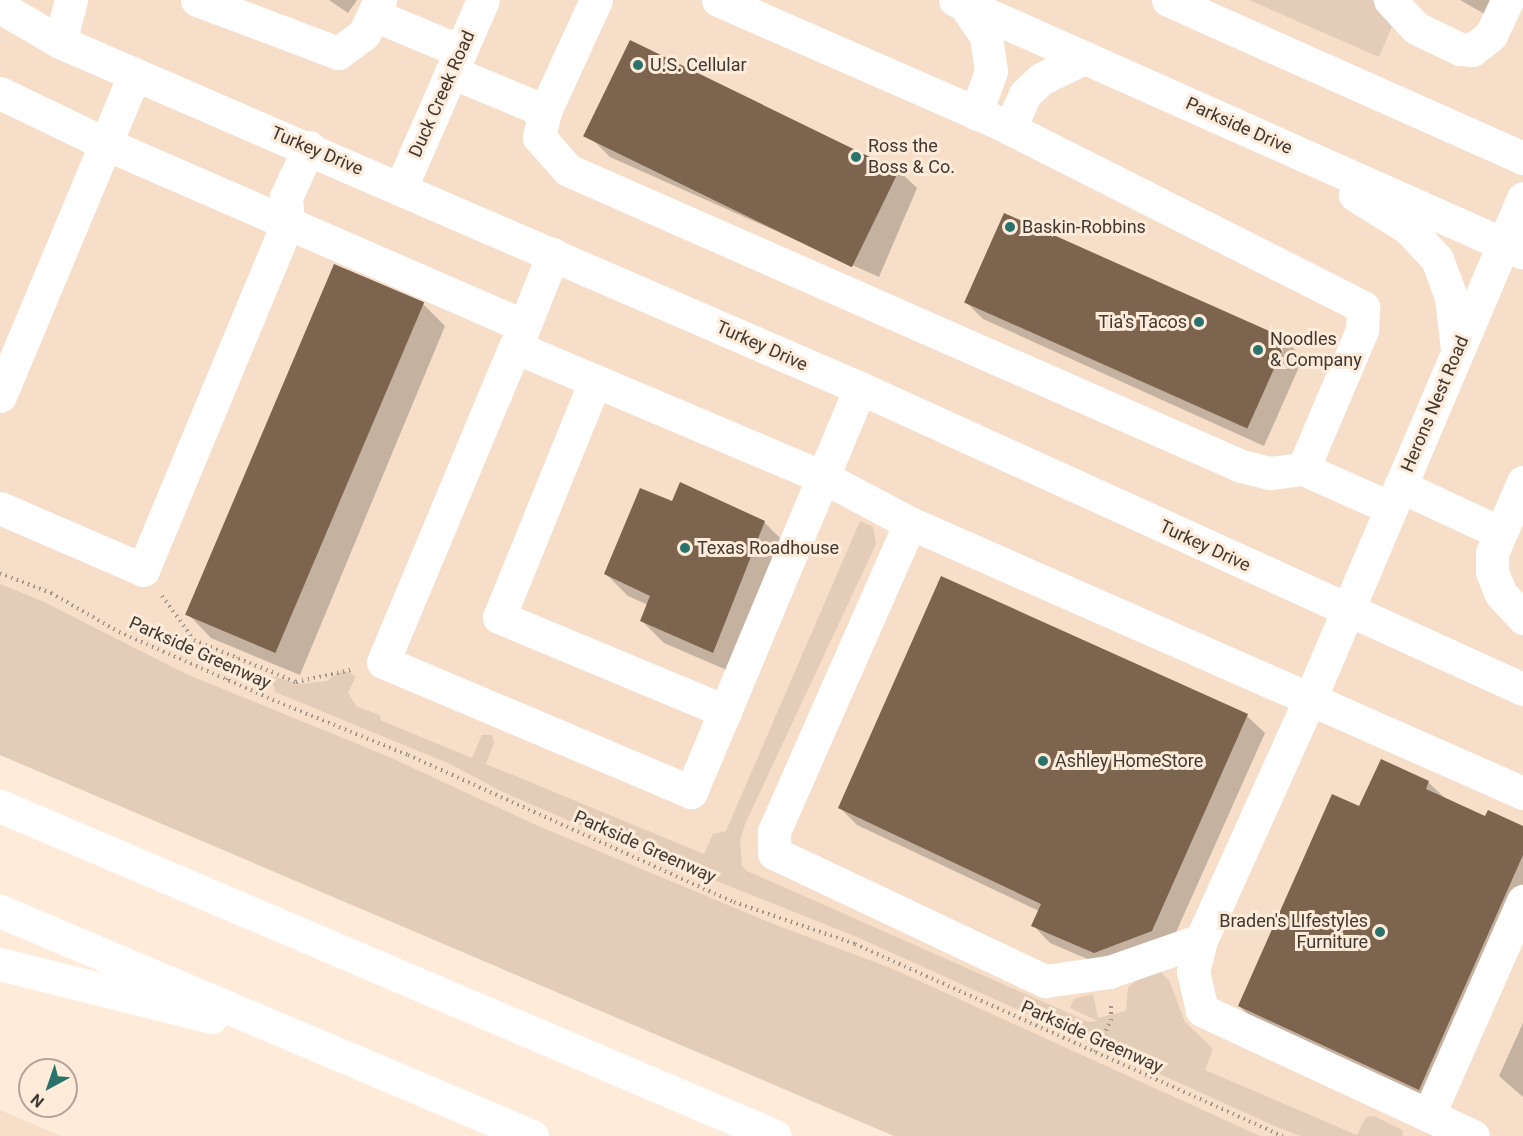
<!DOCTYPE html>
<style>
body{margin:0}
#map{position:relative;width:1523px;height:1136px;overflow:hidden;background:#feebda;font-family:Roboto,sans-serif}
div>[style]{position:absolute}
[style*='--x']{left:calc(var(--x)*1px);top:calc(var(--y)*1px);width:calc(var(--w)*1px);rotate:calc(var(--a)*1deg)}
.built>*{inset:0;background:#f6dec8}
.green>*{inset:0;background:#e3ccb8}
.shadow>*{inset:0;background:#0003}
.building>*{inset:0;background:#7d644e;transform-origin:0 0}
.path>*{height:4px;margin-top:-2px;transform-origin:0;background:repeating-linear-gradient(90deg,#a09387 0 1.5px,transparent 0 6px)}
.minor>*{height:33px;margin:-16.5px;padding:0 16.5px;transform-origin:16.5px;border-radius:16.5px;background:#fff}
.highway>*{height:33px;margin:-16.5px;padding:0 16.5px;transform-origin:16.5px;border-radius:16.5px;background:#fff}
.dots>*{width:16px;height:16px;translate:-50% -50%;box-sizing:border-box;border:3px solid #feebda;border-radius:50%}
span{translate:-50% -50%;white-space:nowrap;text-align:center;line-height:1.15;-webkit-text-stroke:6px #feebda;paint-order:stroke}
.poi-label{font-size:18px;color:#403932}
.left{translate:0 -50%;text-align:left}
.right{translate:-100% -50%;text-align:right}
.street-label{font-size:18px;color:#403932}
.north{position:absolute;left:18px;top:1058px;width:60px;height:60px;box-sizing:border-box;background:#feebda;border:2px solid #b2a497;border-radius:50%;rotate:220deg;font-size:16px;font-weight:700;line-height:24px;text-align:center;color:#403932}
.north::after{content:'';display:block;margin:auto;width:21px;height:27px;background:#2a736c;clip-path:polygon(50% 0,100% 100%,50% 72%,0 100%)}
</style>
<div id="map">
<div class="built">
<div style="clip-path:polygon(0 0,1523px 0,1523px 1136px,1231px 1136px,0 615px)"></div>
<div style="clip-path:polygon(0 1110px,61px 1136px,0 1136px)"></div>
</div>
<div class="green">
<div style="clip-path:polygon(1249px 0,1372px 0,1395px 19px,1379px 57px)"></div>
<div style="clip-path:polygon(860px 521px,873px 527px,876px 544px,745px 824px,740px 841px,742px 866px,747px 871px,1089px 1022px,1098px 1021px,1070px 1008px,1074px 999px,1093px 994px,1098px 1018px,1126px 1011px,1128px 988px,1141px 976px,1157px 969px,1169px 980px,1185px 1022px,1213px 1049px,1205px 1070px,1357px 1135px,1366px 1117px,1374px 1116px,1402px 1130px,1403px 1136px,1301px 1136px,1279px 1128px,857px 937px,614px 840px,503px 792px,450px 764px,275px 692px,271px 676px,301px 684px,327px 681px,343px 670px,356px 676px,348px 693px,356px 706px,381px 716px,380px 720px,472px 758px,482px 735px,492px 735px,494px 743px,486px 764px,704px 854px,713px 834px,726px 831px)"></div>
<div style="clip-path:polygon(0 584px,42px 601px,186px 674px,387px 756px,538px 826px,771px 923px,893px 969px,1260px 1136px,894px 1136px,0 755px)"></div>
</div>
<div class="shadow">
<div style="clip-path:polygon(329px 0,357px 0,348px 13px)"></div>
<div style="clip-path:polygon(1460px 0,1519px 0,1490px 17px)"></div>
<div style="clip-path:polygon(592px 139px,899px 171px,917px 188px,879px 277px,610px 157px)"></div>
<div style="clip-path:polygon(966px 302px,1286px 341px,1303px 358px,1264px 446px,983px 319px)"></div>
<div style="clip-path:polygon(423px 304px,445px 326px,300px 675px,211px 638px,189px 615px)"></div>
<div style="clip-path:polygon(681px 484px,765px 523px,787px 545px,736px 674px,664px 643px,641px 620px,648px 605px,628px 596px,606px 574px,673px 503px)"></div>
<div style="clip-path:polygon(941px 578px,1247px 716px,1265px 733px,1169px 948px,1113px 970px,1050px 943px,1033px 925px,1039px 911px,857px 825px,840px 808px)"></div>
<div style="clip-path:polygon(1428px 782px,1446px 799px,1486px 818px,1523px 828px,1523px 911px,1436px 1106px,1257px 1023px,1239px 1006px,1360px 808px)"></div>
<div style="clip-path:polygon(1523px 1023px,1523px 1097px,1499px 1076px)"></div>
</div>
<div class="building">
<div style="left:630px;top:40px;width:299px;height:107px;rotate:26deg"></div>
<div style="left:1004px;top:213px;width:310px;height:98px;rotate:24deg"></div>
<div style="left:334px;top:264px;width:98px;height:381px;rotate:23deg"></div>
<div style="clip-path:polygon(680px 482px,765px 521px,713px 653px,640px 621px,650px 596px,604px 574px,640px 488px,672px 501px)"></div>
<div style="clip-path:polygon(941px 576px,1248px 714px,1152px 931px,1094px 953px,1031px 926px,1041px 904px,838px 808px)"></div>
<div style="clip-path:polygon(1381px 759px,1429px 781px,1426px 789px,1485px 816px,1488px 810px,1523px 826px,1523px 855px,1419px 1090px,1238px 1006px,1332px 794px,1359px 806px)"></div>
</div>
<div class="path">
<div style="--x:0;--y:573;--w:55;--a:21.4"></div>
<div style="--x:51;--y:593;--w:78;--a:29.8"></div>
<div style="--x:119;--y:632;--w:174;--a:23.8"></div>
<div style="--x:278;--y:702;--w:140;--a:22.2"></div>
<div style="--x:408;--y:755;--w:358;--a:24.3"></div>
<div style="--x:734;--y:902;--w:128;--a:19.1"></div>
<div style="--x:855;--y:944;--w:469;--a:24.2"></div>
<div style="--x:162;--y:596;--w:54;--a:54"></div>
<div style="--x:194;--y:640;--w:110;--a:22.4"></div>
<div style="--x:296;--y:682;--w:56;--a:-12.3"></div>
<div style="--x:227;--y:680;--w:25;--a:-63"></div>
<div style="--x:1095;--y:1052;--w:36;--a:-63"></div>
<div style="--x:1111;--y:1020;--w:14;--a:-90"></div>
</div>
<div class="minor">
<div style="--x:197;--y:0;--w:151;--a:20.6"></div>
<div style="--x:338;--y:53;--w:32;--a:-36"></div>
<div style="--x:364;--y:34;--w:38;--a:-65"></div>
<div style="--x:718;--y:0;--w:300;--a:23.6"></div>
<div style="--x:993;--y:120;--w:415;--a:26.8"></div>
<div style="--x:1363;--y:307;--w:23;--a:92"></div>
<div style="--x:1362;--y:330;--w:151;--a:113"></div>
<div style="--x:1303;--y:469;--w:96;--a:23.9"></div>
<div style="--x:955;--y:0;--w:620;--a:24"></div>
<div style="--x:1168;--y:0;--w:389;--a:24"></div>
<div style="--x:1390;--y:0;--w:38;--a:47"></div>
<div style="--x:1416;--y:28;--w:49;--a:25.5"></div>
<div style="--x:1460;--y:49;--w:12;--a:5"></div>
<div style="--x:1472;--y:50;--w:24;--a:-38"></div>
<div style="--x:1491;--y:35;--w:38;--a:-65"></div>
<div style="--x:965;--y:5;--w:37;--a:56"></div>
<div style="--x:986;--y:36;--w:35;--a:82"></div>
<div style="--x:991;--y:71;--w:45;--a:109.7"></div>
<div style="--x:0;--y:7;--w:69;--a:30.3"></div>
<div style="--x:60;--y:42;--w:872;--a:23.39"></div>
<div style="--x:860;--y:388;--w:728;--a:24.42"></div>
<div style="--x:374;--y:15;--w:93;--a:22.7"></div>
<div style="--x:60;--y:42;--w:43;--a:-75.3"></div>
<div style="--x:451;--y:72;--w:102;--a:22.5"></div>
<div style="--x:545;--y:111;--w:122;--a:-65.3"></div>
<div style="--x:0;--y:93;--w:118;--a:25.7"></div>
<div style="--x:106;--y:144;--w:454;--a:23.5"></div>
<div style="--x:545;--y:111;--w:27;--a:103"></div>
<div style="--x:539;--y:137;--w:44;--a:48.7"></div>
<div style="--x:568;--y:170;--w:735;--a:23.74"></div>
<div style="--x:1241;--y:466;--w:30;--a:14"></div>
<div style="--x:1270;--y:473;--w:33;--a:-7"></div>
<div style="--x:1010;--y:128;--w:37;--a:-66"></div>
<div style="--x:1025;--y:94;--w:22;--a:-43"></div>
<div style="--x:1041;--y:79;--w:48;--a:-26"></div>
<div style="--x:401;--y:187;--w:204;--a:-66.3"></div>
<div style="--x:1355;--y:195;--w:62;--a:31.9"></div>
<div style="--x:1408;--y:228;--w:42;--a:46.9"></div>
<div style="--x:1437;--y:259;--w:40;--a:69.8"></div>
<div style="--x:1451;--y:297;--w:52;--a:83.4"></div>
<div style="--x:516;--y:347;--w:100;--a:-68.3"></div>
<div style="--x:595;--y:381;--w:255;--a:112.1"></div>
<div style="--x:499;--y:617;--w:245;--a:22.6"></div>
<div style="--x:860;--y:388;--w:96;--a:112.6"></div>
<div style="--x:823;--y:477;--w:254;--a:112.7"></div>
<div style="--x:725;--y:711;--w:88;--a:112.8"></div>
<div style="--x:691;--y:792;--w:334;--a:-157.1"></div>
<div style="--x:383;--y:662;--w:342;--a:-67.3"></div>
<div style="--x:515;--y:347;--w:334;--a:22.9"></div>
<div style="--x:823;--y:477;--w:98;--a:27.9"></div>
<div style="--x:910;--y:523;--w:670;--a:23.77"></div>
<div style="--x:0;--y:396;--w:349;--a:-67.3"></div>
<div style="--x:1523;--y:482;--w:77;--a:113.6"></div>
<div style="--x:1492;--y:553;--w:19;--a:90"></div>
<div style="--x:1492;--y:572;--w:24;--a:68"></div>
<div style="--x:1501;--y:594;--w:33;--a:47"></div>
<div style="--x:1400;--y:486;--w:111;--a:25"></div>
<div style="--x:0;--y:508;--w:156;--a:23.4"></div>
<div style="--x:143;--y:570;--w:378;--a:-67.4"></div>
<div style="--x:288;--y:221;--w:24;--a:-95"></div>
<div style="--x:286;--y:197;--w:55;--a:-65.3"></div>
<div style="--x:910;--y:523;--w:338;--a:113.8"></div>
<div style="--x:774;--y:832;--w:21;--a:90"></div>
<div style="--x:774;--y:853;--w:300;--a:25.3"></div>
<div style="--x:1045;--y:981;--w:65;--a:-8"></div>
<div style="--x:1109;--y:972;--w:97;--a:-19.2"></div>
<div style="--x:1429;--y:1114;--w:233;--a:-66.2"></div>
<div style="--x:1473;--y:1136;--w:299;--a:-155.1"></div>
<div style="--x:1202;--y:1010;--w:39;--a:-103"></div>
<div style="--x:1193;--y:972;--w:33;--a:-76"></div>
<div style="--x:1201;--y:940;--w:265;--a:-65.7"></div>
<div style="--x:1310;--y:699;--w:544;--a:-66.97"></div>
</div>
<div class="highway">
<div style="--x:0;--y:806;--w:842;--a:23.06"></div>
<div style="--x:0;--y:911;--w:578;--a:22.93"></div>
<div style="--x:0;--y:964;--w:218;--a:14.1"></div>
</div>
<div class="dots">
<div style="left:638px;top:65px;background:#2a736c"></div>
<div style="left:856px;top:157px;background:#2a736c"></div>
<div style="left:1010px;top:227px;background:#2a736c"></div>
<div style="left:1199px;top:322px;background:#2a736c"></div>
<div style="left:1258px;top:350px;background:#2a736c"></div>
<div style="left:685px;top:548px;background:#2a736c"></div>
<div style="left:1043px;top:761px;background:#2a736c"></div>
<div style="left:1380px;top:932px;background:#2a736c"></div>
</div>
<div class="poi-label">
<span class="left" style="left:650px;top:65px">U.S. Cellular</span>
<span class="left" style="left:868px;top:157px">Ross the<br>Boss &amp; Co.</span>
<span class="left" style="left:1022px;top:227px">Baskin-Robbins</span>
<span class="right" style="left:1187px;top:322px">Tia's Tacos</span>
<span class="left" style="left:1270px;top:350px">Noodles<br>&amp; Company</span>
<span class="left" style="left:697px;top:548px">Texas Roadhouse</span>
<span class="left" style="left:1055px;top:761px">Ashley HomeStore</span>
<span class="right" style="left:1368px;top:932px">Braden's LIfestyles<br>Furniture</span>
</div>
<div class="street-label">
<span style="left:442px;top:94px;rotate:-66deg">Duck Creek Road</span>
<span style="left:1239px;top:126px;rotate:24deg">Parkside Drive</span>
<span style="left:317px;top:151px;rotate:23deg">Turkey Drive</span>
<span style="left:762px;top:346px;rotate:24deg">Turkey Drive</span>
<span style="left:1435px;top:404px;rotate:-67deg">Herons Nest Road</span>
<span style="left:1205px;top:546px;rotate:25deg">Turkey Drive</span>
<span style="left:200px;top:653px;rotate:24deg">Parkside Greenway</span>
<span style="left:645px;top:847px;rotate:24deg">Parkside Greenway</span>
<span style="left:1092px;top:1037px;rotate:24deg">Parkside Greenway</span>
</div>
<div class="north">N</div>
</div>
